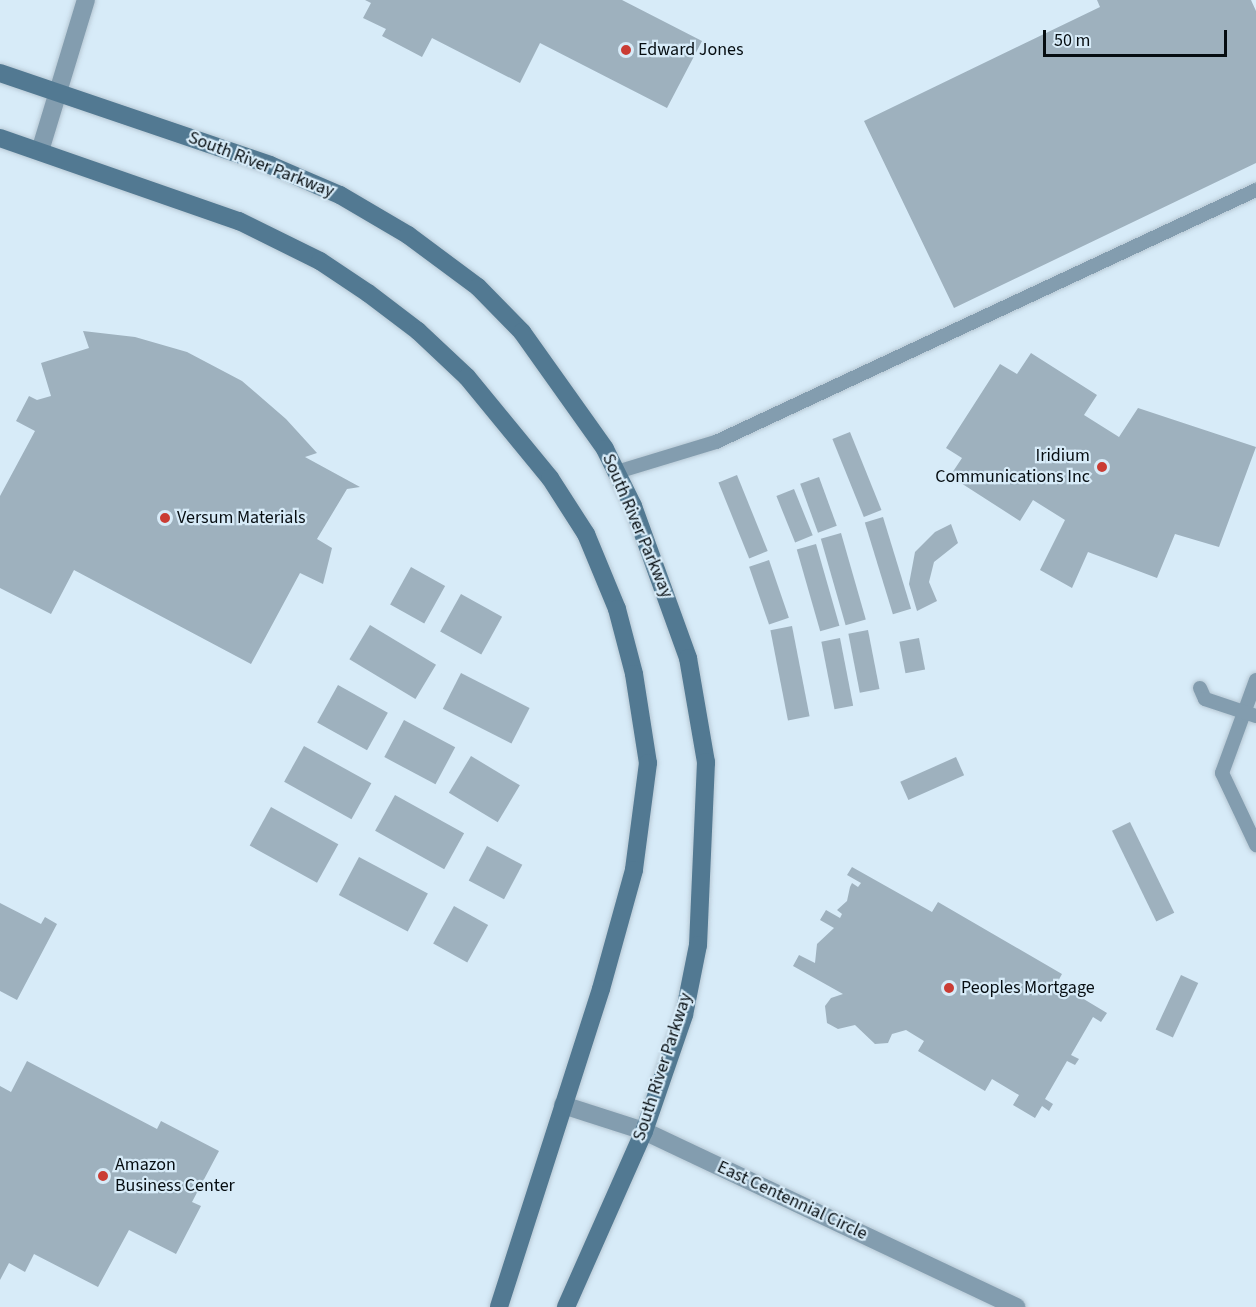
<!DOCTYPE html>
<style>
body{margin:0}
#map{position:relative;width:1256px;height:1307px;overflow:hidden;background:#d7ebf8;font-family:"Source Sans 3",sans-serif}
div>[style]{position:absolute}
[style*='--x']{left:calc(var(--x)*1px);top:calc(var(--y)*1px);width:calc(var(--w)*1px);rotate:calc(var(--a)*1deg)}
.building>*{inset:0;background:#9eb1be;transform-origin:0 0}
.roads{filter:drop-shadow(0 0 2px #b6c7d3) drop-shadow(0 0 2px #b6c7d3)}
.lane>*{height:14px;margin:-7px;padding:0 7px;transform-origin:7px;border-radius:7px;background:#839daf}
.street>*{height:18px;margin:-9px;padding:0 9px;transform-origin:9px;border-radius:9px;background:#839daf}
.secondary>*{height:18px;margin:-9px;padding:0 9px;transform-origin:9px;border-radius:9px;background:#527992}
.dots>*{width:16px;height:16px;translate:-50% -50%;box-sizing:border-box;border:3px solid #d7ebf8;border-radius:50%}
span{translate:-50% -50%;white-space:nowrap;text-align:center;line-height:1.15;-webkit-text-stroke:4.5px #d7ebf8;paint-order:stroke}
.poi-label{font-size:18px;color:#060d11}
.left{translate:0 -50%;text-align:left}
.right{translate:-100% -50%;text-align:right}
.street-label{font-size:18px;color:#060d11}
.scale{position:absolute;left:1043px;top:30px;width:184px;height:27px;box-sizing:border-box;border:3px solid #060d11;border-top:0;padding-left:8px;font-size:18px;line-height:21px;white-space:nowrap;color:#060d11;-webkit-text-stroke:4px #d7ebf8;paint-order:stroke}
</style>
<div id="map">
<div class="building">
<div style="clip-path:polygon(365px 0,622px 0,702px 41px,667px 108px,540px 43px,520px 83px,432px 38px,422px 57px,382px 36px,386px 29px,363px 18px,371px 3px)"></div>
<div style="clip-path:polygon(1097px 0,1251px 0,1256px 11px,1256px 163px,954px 308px,864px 121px,1100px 7px)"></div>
<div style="clip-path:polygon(83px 331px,135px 337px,187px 352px,242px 381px,286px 419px,317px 453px,305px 457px,360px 487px,347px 489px,317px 539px,332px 548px,323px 584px,300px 573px,251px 664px,74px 570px,51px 614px,0 588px,0 496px,35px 431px,16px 421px,29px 396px,37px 400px,51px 396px,41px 363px,89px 348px)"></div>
<div style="clip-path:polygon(1031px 353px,1097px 395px,1084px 415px,1119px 437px,1138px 408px,1256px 447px,1219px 547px,1175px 534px,1157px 578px,1088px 552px,1072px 588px,1040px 570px,1065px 520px,1033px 500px,1020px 521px,950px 476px,962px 458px,946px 448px,1000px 364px,1017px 374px)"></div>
<div style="left:850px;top:432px;width:84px;height:19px;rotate:68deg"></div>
<div style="left:737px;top:475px;width:82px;height:20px;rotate:68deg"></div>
<div style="left:819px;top:477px;width:52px;height:20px;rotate:70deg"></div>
<div style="left:794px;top:489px;width:50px;height:19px;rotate:68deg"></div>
<div style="left:883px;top:517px;width:96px;height:19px;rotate:73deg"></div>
<div style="clip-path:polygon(951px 524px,958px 543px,934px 562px,929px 582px,937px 601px,917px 611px,909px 584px,915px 552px,935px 532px)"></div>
<div style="left:841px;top:533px;width:90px;height:21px;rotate:74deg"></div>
<div style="left:816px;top:544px;width:85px;height:20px;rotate:74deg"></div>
<div style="left:769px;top:560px;width:61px;height:21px;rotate:71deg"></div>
<div style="left:411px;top:567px;width:39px;height:43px;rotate:29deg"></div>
<div style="left:461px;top:594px;width:47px;height:43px;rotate:29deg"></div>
<div style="left:370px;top:625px;width:77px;height:40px;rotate:31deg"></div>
<div style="left:792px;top:626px;width:92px;height:22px;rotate:79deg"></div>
<div style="left:868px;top:630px;width:60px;height:20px;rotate:79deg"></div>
<div style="left:840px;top:638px;width:69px;height:19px;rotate:79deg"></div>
<div style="left:919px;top:638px;width:32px;height:20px;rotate:79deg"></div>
<div style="left:461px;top:673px;width:77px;height:40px;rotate:27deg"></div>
<div style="left:338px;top:685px;width:57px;height:43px;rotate:29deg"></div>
<div style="left:404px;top:720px;width:58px;height:42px;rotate:28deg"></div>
<div style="left:304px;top:746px;width:77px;height:41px;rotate:29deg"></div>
<div style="left:471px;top:756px;width:57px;height:43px;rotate:31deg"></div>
<div style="left:956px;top:757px;width:20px;height:61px;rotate:66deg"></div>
<div style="left:395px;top:795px;width:79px;height:41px;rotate:29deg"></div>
<div style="left:271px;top:807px;width:77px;height:44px;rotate:29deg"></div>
<div style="left:1130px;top:822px;width:101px;height:20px;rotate:64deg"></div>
<div style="left:487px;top:846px;width:40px;height:39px;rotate:28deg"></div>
<div style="left:359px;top:857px;width:78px;height:43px;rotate:28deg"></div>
<div style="clip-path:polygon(852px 867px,932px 912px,938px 902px,1062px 974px,1057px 983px,1107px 1013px,1101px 1022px,1093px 1017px,1071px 1055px,1079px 1059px,1075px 1065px,1067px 1061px,1045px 1099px,1053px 1104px,1049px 1111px,1042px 1106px,1035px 1118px,1013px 1105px,1019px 1095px,992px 1079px,985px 1091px,918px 1051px,924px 1041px,906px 1030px,892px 1034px,888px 1043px,875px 1044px,855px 1025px,838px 1029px,827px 1023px,825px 1006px,831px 998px,843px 994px,793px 966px,799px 955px,815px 963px,817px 944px,834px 928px,820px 920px,826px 910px,840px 918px,842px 914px,837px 910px,847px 901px,850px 887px,852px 883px,858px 887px,861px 883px,847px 875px)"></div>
<div style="clip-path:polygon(0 903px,41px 924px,45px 917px,57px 924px,17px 1000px,0 991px)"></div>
<div style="left:454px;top:906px;width:39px;height:43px;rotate:29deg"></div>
<div style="left:1181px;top:975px;width:19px;height:60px;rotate:25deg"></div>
<div style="clip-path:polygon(27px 1061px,157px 1129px,161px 1121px,219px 1151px,192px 1202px,201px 1206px,176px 1254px,129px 1230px,98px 1287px,34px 1254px,25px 1272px,9px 1263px,0 1280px,0 1086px,11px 1092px)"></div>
</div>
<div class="roads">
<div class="lane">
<div style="--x:617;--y:472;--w:103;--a:-16.9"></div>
<div style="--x:716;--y:442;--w:596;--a:-25.02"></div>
<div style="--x:1256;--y:680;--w:99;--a:110.1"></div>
<div style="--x:1222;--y:773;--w:80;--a:64.7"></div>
<div style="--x:1200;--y:688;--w:12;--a:66"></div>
<div style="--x:1205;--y:699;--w:54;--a:18.4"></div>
</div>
<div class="street">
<div style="--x:40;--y:151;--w:158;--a:-73.1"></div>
<div style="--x:563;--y:1105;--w:85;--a:17.8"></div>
<div style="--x:644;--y:1131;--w:412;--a:25.3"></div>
</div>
<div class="secondary">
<div style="--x:0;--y:73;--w:285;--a:18.8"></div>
<div style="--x:270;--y:165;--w:76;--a:23.2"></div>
<div style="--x:340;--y:195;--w:79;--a:30.5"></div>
<div style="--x:408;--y:235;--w:87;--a:36.6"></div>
<div style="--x:478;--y:287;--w:63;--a:45.6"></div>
<div style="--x:522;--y:332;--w:143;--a:54.6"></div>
<div style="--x:605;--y:449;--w:64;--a:63.8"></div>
<div style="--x:633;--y:506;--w:162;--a:70.1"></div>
<div style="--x:688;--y:658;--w:106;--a:80.2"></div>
<div style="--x:706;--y:762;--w:183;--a:92.5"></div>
<div style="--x:698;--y:945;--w:71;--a:101.3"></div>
<div style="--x:684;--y:1015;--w:123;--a:109"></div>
<div style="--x:644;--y:1131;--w:193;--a:113.9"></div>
<div style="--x:0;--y:138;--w:253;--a:19.2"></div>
<div style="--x:239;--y:221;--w:90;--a:26.3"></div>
<div style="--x:320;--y:261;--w:58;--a:33.7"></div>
<div style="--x:368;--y:293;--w:63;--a:37.2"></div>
<div style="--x:418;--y:331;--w:67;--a:43.2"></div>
<div style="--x:467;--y:377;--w:131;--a:50.6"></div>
<div style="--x:550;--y:478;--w:67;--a:57.3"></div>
<div style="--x:586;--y:534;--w:81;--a:67.5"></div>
<div style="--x:617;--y:609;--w:67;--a:75.3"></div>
<div style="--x:634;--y:674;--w:90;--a:81.1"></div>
<div style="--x:648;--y:763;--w:108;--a:97.5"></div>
<div style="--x:634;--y:870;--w:123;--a:105.5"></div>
<div style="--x:601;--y:989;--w:334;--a:107.8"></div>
</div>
</div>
<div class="dots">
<div style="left:626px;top:50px;background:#ca3c34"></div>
<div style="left:1102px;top:467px;background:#ca3c34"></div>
<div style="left:165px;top:518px;background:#ca3c34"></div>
<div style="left:949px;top:988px;background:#ca3c34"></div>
<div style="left:103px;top:1176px;background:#ca3c34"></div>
</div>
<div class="poi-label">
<span class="left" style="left:638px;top:50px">Edward Jones</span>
<span class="right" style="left:1090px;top:467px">Iridium<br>Communications Inc</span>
<span class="left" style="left:177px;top:518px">Versum Materials</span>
<span class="left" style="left:961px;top:988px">Peoples Mortgage</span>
<span class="left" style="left:115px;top:1176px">Amazon<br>Business Center</span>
</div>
<div class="street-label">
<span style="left:261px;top:165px;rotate:21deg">South River Parkway</span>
<span style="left:637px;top:526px;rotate:67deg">South River Parkway</span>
<span style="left:663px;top:1067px;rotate:-72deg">South River Parkway</span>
<span style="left:792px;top:1201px;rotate:25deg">East Centennial Circle</span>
</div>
<div class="scale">50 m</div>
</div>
